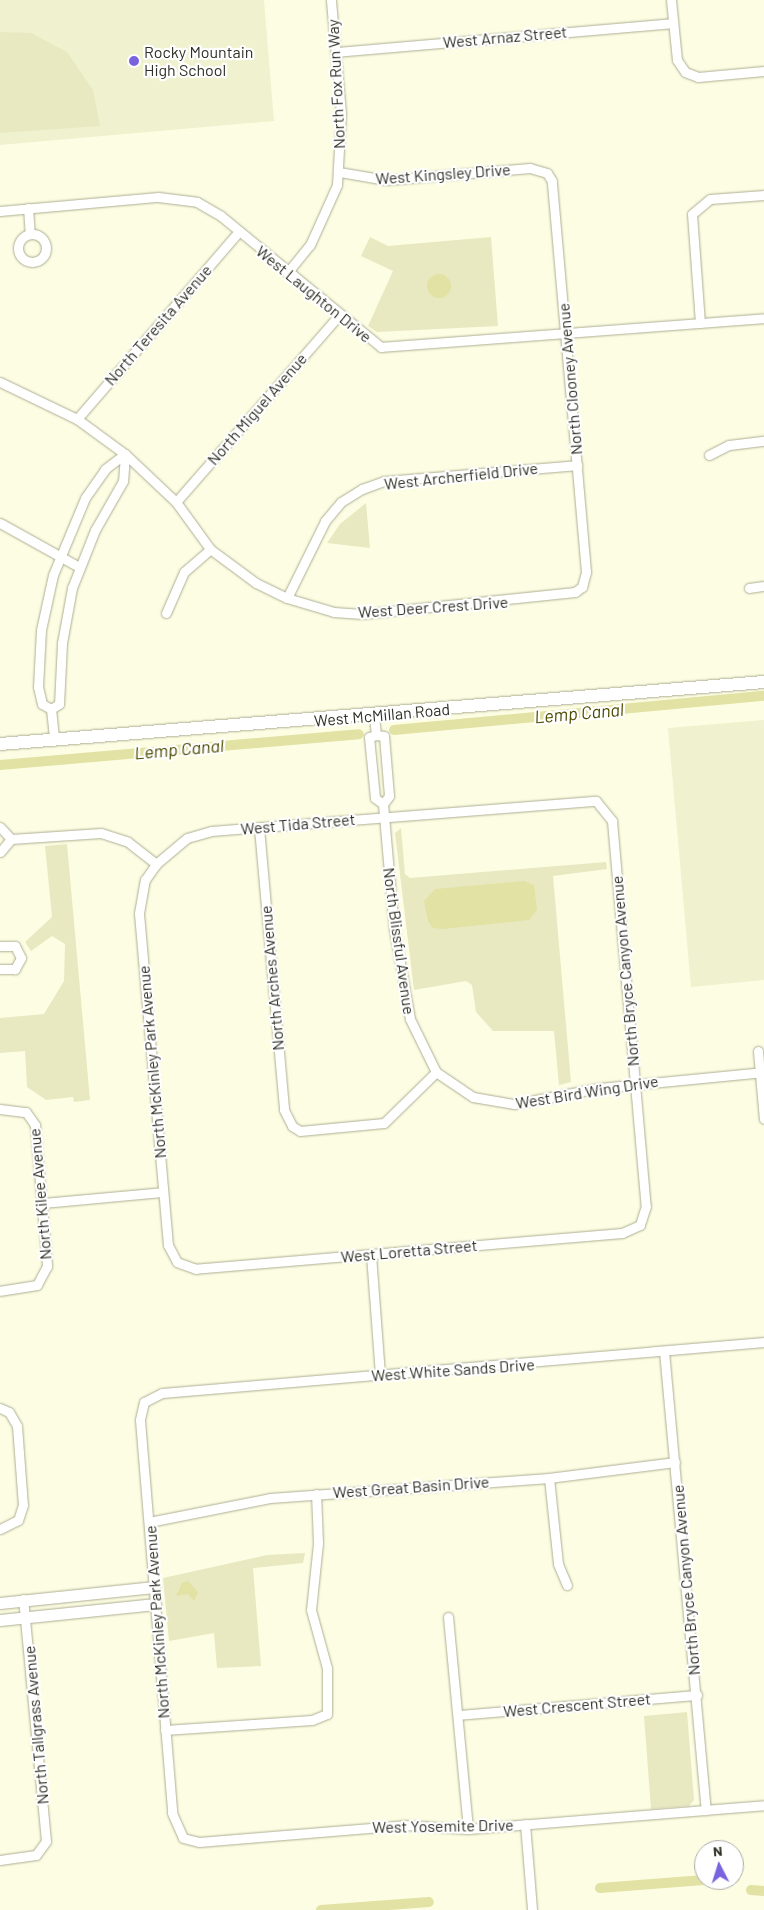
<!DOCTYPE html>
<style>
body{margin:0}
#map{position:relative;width:764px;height:1910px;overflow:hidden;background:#fdfde3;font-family:Barlow,sans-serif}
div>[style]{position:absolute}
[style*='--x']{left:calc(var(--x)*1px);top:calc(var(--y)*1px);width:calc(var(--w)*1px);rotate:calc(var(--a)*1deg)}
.built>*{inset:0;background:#f0f1cf}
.green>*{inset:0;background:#e8e9c1}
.water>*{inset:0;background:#e1e2a4}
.round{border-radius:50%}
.canal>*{height:10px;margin:-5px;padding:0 5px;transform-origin:5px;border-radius:5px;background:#e1e2a4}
.roads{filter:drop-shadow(0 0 1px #aeae95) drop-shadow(0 0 1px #aeae95)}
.minor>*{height:9px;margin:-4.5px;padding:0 4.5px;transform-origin:4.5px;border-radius:4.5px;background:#fff}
.minor>.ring{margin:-4.5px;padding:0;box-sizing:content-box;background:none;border:9px solid #fff;border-radius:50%}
.tertiary>*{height:11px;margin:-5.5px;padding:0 5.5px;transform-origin:5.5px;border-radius:5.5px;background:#fff}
.secondary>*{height:12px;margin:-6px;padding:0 6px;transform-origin:6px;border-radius:6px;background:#fff}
.dots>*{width:14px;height:14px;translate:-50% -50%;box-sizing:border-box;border:2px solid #fff;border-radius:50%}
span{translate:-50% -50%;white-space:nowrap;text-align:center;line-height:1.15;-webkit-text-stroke:4.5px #fff;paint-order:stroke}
.street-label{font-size:16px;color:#2f3026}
.poi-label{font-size:16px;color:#2f3026}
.left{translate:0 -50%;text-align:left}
.water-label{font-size:18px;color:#4d4b00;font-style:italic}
.north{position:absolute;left:694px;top:1840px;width:50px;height:50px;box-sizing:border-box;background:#fff;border:1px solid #acaca8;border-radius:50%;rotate:355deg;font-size:14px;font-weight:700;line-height:20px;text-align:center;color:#2f3026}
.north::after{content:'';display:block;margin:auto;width:18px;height:22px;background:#7a63de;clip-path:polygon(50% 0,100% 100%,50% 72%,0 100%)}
</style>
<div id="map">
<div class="built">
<div style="clip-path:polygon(0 0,264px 0,274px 121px,0 145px)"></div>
<div style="clip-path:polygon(764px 720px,764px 980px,691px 987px,668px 728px)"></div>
</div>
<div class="green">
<div style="clip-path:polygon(0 32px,31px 33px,67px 52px,93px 90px,100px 126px,0 133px)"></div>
<div style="clip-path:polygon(370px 237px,388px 246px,491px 237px,498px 326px,377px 332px,368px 326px,393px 271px,361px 256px)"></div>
<div style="clip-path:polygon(366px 503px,370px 548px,327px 543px,340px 524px)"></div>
<div style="clip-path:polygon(401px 828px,405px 874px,410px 878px,606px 862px,607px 869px,553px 876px,571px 1082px,559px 1085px,554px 1031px,493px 1031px,476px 1012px,472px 985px,466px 981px,414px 990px,395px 833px)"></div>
<div style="clip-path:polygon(67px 844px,90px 1100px,74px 1102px,73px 1097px,46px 1100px,27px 1087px,25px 1051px,0 1053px,0 1018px,44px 1014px,64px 981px,65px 944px,52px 936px,31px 951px,25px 942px,52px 917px,45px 846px)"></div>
<div style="clip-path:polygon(305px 1553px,303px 1563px,253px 1568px,261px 1666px,217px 1668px,214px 1633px,169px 1641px,163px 1578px,267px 1555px)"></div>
<div style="clip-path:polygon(687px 1712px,694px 1800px,689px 1806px,651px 1809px,644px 1716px)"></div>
</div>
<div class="water">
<div class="round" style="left:427px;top:274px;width:24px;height:24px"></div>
<div style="clip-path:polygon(524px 881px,534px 885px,537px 910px,529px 920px,443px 929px,433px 928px,428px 921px,424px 901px,435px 889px)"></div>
<div style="clip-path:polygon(188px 1581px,198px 1592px,194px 1601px,188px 1594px,176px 1596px,182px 1583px)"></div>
</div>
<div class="canal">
<div style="--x:394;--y:730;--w:372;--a:-5.3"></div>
<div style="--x:0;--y:765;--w:360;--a:-4.9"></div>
<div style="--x:734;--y:1878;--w:1;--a:0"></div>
<div style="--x:600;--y:1888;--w:104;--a:-4.4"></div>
<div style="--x:751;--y:1890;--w:13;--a:4"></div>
<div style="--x:321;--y:1910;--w:108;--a:-4.2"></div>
</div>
<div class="roads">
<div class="minor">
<div style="--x:671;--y:0;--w:60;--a:84.3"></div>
<div style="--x:677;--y:60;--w:14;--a:56"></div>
<div style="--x:685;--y:72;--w:14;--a:21"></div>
<div style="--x:698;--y:77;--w:66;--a:-5.2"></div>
<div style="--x:336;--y:52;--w:338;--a:-4.9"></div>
<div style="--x:28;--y:208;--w:26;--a:86"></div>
<div style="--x:0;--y:211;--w:159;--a:-5.1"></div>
<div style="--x:158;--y:197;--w:39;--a:7"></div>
<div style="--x:197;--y:202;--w:28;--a:30"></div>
<div style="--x:221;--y:216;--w:207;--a:39.3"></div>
<div style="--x:381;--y:347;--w:384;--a:-4.3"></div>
<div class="ring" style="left:18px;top:234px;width:19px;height:19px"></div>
<div style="--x:287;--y:273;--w:36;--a:-51"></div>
<div style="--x:310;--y:245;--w:66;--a:-65.8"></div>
<div style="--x:337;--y:185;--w:72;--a:-86.8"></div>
<div style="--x:341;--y:113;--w:113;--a:-95.1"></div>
<div style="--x:700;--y:323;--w:109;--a:-94.2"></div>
<div style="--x:692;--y:214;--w:23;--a:-40"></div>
<div style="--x:710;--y:199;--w:54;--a:-4.2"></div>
<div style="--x:0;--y:382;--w:85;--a:25.7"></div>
<div style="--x:77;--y:419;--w:59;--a:36.1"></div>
<div style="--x:125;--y:454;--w:70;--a:43.3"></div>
<div style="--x:176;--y:502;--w:58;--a:54.1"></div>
<div style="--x:210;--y:549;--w:57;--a:36.5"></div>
<div style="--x:256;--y:583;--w:34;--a:26"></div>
<div style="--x:287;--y:598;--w:49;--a:16.6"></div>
<div style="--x:334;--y:612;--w:28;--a:4"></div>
<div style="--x:362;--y:614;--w:214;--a:-5.9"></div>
<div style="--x:575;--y:592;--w:9;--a:-36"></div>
<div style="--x:582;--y:587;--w:16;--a:-75"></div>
<div style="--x:586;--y:572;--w:392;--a:-95"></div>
<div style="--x:552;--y:181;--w:9;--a:-122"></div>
<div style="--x:547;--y:173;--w:18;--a:-164"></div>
<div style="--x:530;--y:168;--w:144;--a:175.2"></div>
<div style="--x:386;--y:180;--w:48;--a:-170.3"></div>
<div style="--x:77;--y:419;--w:248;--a:-49.2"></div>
<div style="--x:125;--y:454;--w:27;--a:94"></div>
<div style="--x:123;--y:481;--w:56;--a:119.7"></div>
<div style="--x:95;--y:530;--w:62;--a:111.6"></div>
<div style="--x:72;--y:588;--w:56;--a:100.3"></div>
<div style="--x:62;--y:643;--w:61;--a:92.8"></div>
<div style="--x:59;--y:704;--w:9;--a:148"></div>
<div style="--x:51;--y:709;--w:10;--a:-151"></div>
<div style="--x:42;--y:704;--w:17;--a:-103"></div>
<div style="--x:38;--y:687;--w:57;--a:-87"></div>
<div style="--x:41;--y:630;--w:56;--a:-77.7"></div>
<div style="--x:53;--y:575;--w:83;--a:-67.4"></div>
<div style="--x:85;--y:498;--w:35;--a:-55"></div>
<div style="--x:105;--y:469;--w:25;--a:-37"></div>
<div style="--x:709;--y:455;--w:22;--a:-27"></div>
<div style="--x:729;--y:445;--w:35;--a:-7"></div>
<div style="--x:176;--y:502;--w:247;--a:-48.9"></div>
<div style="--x:0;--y:523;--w:90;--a:29.1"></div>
<div style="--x:749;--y:588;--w:15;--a:-8"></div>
<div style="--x:287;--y:598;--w:86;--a:-63.7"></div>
<div style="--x:325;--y:521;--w:25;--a:-50"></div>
<div style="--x:341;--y:502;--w:25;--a:-32"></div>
<div style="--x:362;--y:489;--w:23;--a:-20"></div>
<div style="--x:384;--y:481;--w:194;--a:-4.7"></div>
<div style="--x:166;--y:613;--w:45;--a:-66.3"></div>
<div style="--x:184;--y:572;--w:35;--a:-41"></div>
<div style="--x:51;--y:709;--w:29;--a:84"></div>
<div style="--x:374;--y:716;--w:19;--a:84"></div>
<div style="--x:376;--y:735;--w:8;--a:7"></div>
<div style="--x:384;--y:736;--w:60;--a:85.2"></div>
<div style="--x:389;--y:796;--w:10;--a:127"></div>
<div style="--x:383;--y:804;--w:10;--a:-143"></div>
<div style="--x:375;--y:798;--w:61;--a:-95.6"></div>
<div style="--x:369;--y:737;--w:7;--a:-16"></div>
<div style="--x:383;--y:804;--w:125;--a:85"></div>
<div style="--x:394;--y:929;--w:91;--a:79.9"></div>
<div style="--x:410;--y:1019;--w:59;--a:63.9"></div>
<div style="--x:0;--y:827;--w:16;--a:47"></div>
<div style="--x:11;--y:839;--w:17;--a:130"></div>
<div style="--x:259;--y:828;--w:283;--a:84.9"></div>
<div style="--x:284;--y:1110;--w:18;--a:63"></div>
<div style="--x:292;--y:1126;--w:9;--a:32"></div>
<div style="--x:300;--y:1131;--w:84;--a:-5.4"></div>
<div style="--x:384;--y:1123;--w:73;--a:-44.4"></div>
<div style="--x:436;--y:1072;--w:45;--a:34"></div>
<div style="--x:473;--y:1097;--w:42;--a:9.7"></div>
<div style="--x:514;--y:1104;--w:86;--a:-10.7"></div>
<div style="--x:599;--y:1088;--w:166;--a:-5.5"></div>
<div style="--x:11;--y:839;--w:90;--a:-3.8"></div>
<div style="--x:101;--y:833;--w:28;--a:18"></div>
<div style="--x:128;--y:842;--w:36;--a:38"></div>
<div style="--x:156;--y:864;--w:40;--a:-40"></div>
<div style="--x:187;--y:838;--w:25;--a:-16"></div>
<div style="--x:211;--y:831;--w:386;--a:-4.5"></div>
<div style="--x:596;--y:801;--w:26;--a:51"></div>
<div style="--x:612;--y:821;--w:386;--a:85"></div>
<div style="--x:646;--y:1206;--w:20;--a:108"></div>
<div style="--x:640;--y:1225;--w:20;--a:156"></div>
<div style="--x:622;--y:1233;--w:428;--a:175.2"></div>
<div style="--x:196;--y:1269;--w:20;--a:-160"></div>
<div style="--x:177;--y:1262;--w:19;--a:-118"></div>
<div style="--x:168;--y:1245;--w:333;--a:-95"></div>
<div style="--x:139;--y:913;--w:34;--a:-80"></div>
<div style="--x:145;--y:880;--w:19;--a:-55"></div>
<div style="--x:0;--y:946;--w:15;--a:0"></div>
<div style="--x:15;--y:946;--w:13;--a:63"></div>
<div style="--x:21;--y:958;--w:13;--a:119"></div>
<div style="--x:15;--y:969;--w:15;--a:180"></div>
<div style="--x:758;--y:1051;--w:68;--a:85"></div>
<div style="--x:0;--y:1109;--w:26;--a:7"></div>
<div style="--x:26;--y:1112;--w:16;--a:55"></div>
<div style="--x:35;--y:1125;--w:142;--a:85.1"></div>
<div style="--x:47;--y:1266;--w:21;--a:118"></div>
<div style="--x:37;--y:1285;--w:37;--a:171"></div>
<div style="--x:42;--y:1203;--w:121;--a:-5.2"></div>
<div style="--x:371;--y:1255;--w:120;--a:85.7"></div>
<div style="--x:764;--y:1342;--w:604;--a:175.16"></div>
<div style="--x:162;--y:1393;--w:20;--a:153"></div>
<div style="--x:144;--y:1402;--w:18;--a:103"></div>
<div style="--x:140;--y:1420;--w:394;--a:85.3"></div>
<div style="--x:172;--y:1813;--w:27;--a:66"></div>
<div style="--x:183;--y:1838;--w:16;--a:14"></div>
<div style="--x:199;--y:1842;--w:206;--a:-4.7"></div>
<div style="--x:404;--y:1825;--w:64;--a:3.6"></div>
<div style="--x:468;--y:1829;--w:297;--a:-4.6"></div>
<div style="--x:664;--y:1351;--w:461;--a:84.8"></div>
<div style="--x:0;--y:1408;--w:10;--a:24"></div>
<div style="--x:9;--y:1412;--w:16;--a:60"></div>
<div style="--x:17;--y:1426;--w:79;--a:85.7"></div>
<div style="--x:23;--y:1505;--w:16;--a:108"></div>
<div style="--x:18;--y:1520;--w:20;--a:153"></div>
<div style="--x:549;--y:1478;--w:86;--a:84"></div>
<div style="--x:558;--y:1564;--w:23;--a:67"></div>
<div style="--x:149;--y:1522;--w:123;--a:-11.2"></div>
<div style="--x:270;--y:1498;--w:280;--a:-4.1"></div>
<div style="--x:549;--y:1478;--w:127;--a:-7.2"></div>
<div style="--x:448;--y:1617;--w:213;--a:84.6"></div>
<div style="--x:458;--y:1715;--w:240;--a:-4.8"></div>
<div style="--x:165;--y:1730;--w:147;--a:-3.9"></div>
<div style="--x:312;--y:1720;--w:16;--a:-22"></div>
<div style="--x:327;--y:1714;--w:46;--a:-90"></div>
<div style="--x:327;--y:1668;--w:60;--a:-105.4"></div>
<div style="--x:311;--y:1610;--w:67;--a:-84"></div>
<div style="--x:318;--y:1543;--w:49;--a:-92.3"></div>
<div style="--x:525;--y:1824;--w:86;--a:85.3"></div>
<div style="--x:0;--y:1860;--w:36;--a:-8"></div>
<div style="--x:36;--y:1855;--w:17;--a:-54"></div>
<div style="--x:46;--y:1841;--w:243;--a:-95.4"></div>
</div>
<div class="tertiary">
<div style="--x:0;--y:1603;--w:155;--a:-5.9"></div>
<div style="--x:0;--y:1620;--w:156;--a:-5.9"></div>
</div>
<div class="secondary">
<div style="--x:0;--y:744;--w:767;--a:-4.64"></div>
</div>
</div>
<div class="dots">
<div style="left:134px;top:61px;background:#7a63de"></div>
</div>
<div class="street-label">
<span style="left:505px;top:37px;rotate:-5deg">West Arnaz Street</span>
<span style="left:336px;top:84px;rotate:-93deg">North Fox Run Way</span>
<span style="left:443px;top:174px;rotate:-4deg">West Kingsley Drive</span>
<span style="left:314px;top:294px;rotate:39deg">West Laughton Drive</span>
<span style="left:158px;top:325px;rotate:-49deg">North Teresita Avenue</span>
<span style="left:570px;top:379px;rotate:-95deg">North Clooney Avenue</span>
<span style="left:257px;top:409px;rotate:-49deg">North Miguel Avenue</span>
<span style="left:461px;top:476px;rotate:-6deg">West Archerfield Drive</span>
<span style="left:433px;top:607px;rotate:-4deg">West Deer Crest Drive</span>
<span style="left:382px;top:715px;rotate:-5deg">West McMillan Road</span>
<span style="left:298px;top:824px;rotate:-5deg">West Tida Street</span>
<span style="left:399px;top:941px;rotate:82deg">North Blissful Avenue</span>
<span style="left:625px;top:971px;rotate:-95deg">North Bryce Canyon Avenue</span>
<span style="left:272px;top:978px;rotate:-95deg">North Arches Avenue</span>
<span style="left:152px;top:1062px;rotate:-95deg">North McKinley Park Avenue</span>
<span style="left:587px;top:1092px;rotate:-9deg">West Bird Wing Drive</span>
<span style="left:40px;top:1194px;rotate:-95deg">North Kilee Avenue</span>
<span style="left:409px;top:1251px;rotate:-5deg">West Loretta Street</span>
<span style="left:453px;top:1370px;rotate:-4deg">West White Sands Drive</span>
<span style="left:411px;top:1487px;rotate:-4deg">West Great Basin Drive</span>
<span style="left:686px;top:1580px;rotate:-95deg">North Bryce Canyon Avenue</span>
<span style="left:157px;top:1622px;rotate:-94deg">North McKinley Park Avenue</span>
<span style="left:577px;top:1705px;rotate:-5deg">West Crescent Street</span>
<span style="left:36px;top:1725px;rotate:-95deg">North Tallgrass Avenue</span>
<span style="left:443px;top:1826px;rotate:-1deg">West Yosemite Drive</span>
</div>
<div class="poi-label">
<span class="left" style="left:144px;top:61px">Rocky Mountain<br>High School</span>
</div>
<div class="water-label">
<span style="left:579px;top:713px;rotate:-5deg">Lemp Canal</span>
<span style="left:179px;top:749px;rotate:-5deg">Lemp Canal</span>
</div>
<div class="north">N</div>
</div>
